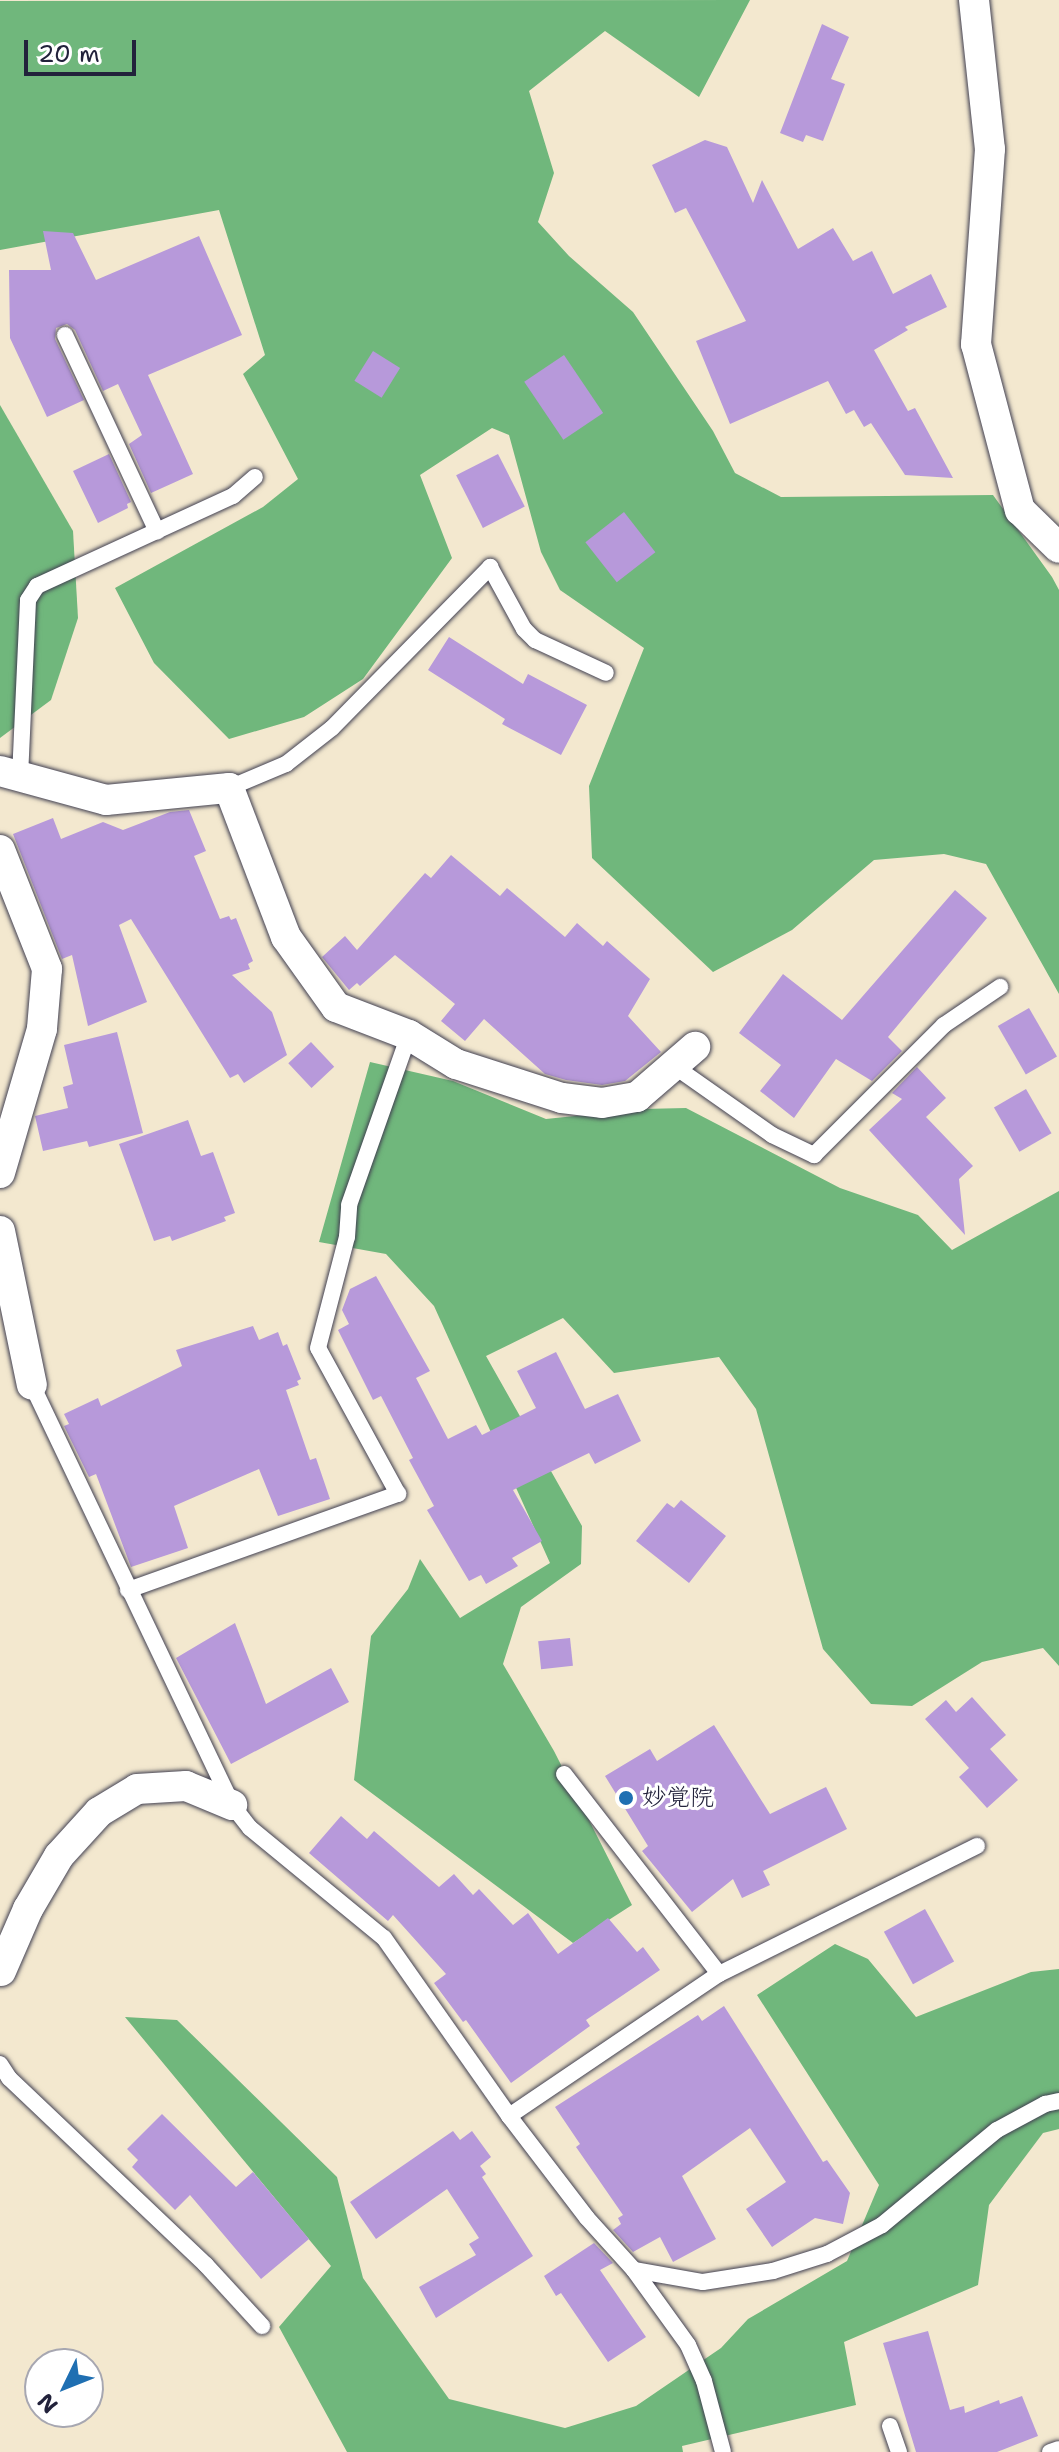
<!DOCTYPE html>
<meta charset="utf-8">
<style>
body{margin:0}
#map{position:relative;width:1059px;height:2452px;overflow:hidden;background:#f3e8cf;font-family:"Shantell Sans","Klee One",sans-serif}
div>[style]{position:absolute}
[style*='--x']{left:calc(var(--x)*1px);top:calc(var(--y)*1px);width:calc(var(--w)*1px);rotate:calc(var(--a)*1deg)}
.forest>*{inset:0;background:#70b77c}
.building>*{inset:0;background:#b799da;transform-origin:0 0}
.roads{filter:drop-shadow(0 0 2px #414051) drop-shadow(0 0 2px #414051)}
.lane>*{height:16px;margin:-8px;padding:0 8px;transform-origin:8px;border-radius:8px;background:#fff}
.street>*{height:30px;margin:-15px;padding:0 15px;transform-origin:15px;border-radius:15px;background:#fff}
.dots>*{width:22px;height:22px;translate:-50% -50%;box-sizing:border-box;border:4px solid #fff;border-radius:50%}
span{translate:-50% -50%;white-space:nowrap;text-align:center;line-height:1.15;-webkit-text-stroke:6px #fff;paint-order:stroke}
.poi-label{font-size:24px;color:#22223b}
.left{translate:0 -50%;text-align:left}
.north{position:absolute;left:24px;top:2348px;width:80px;height:80px;box-sizing:border-box;background:#fff;border:2px solid #a7a7b1;border-radius:50%;rotate:227deg;font-size:22px;font-weight:700;line-height:32px;text-align:center;color:#22223b}
.north::after{content:'';display:block;margin:auto;width:28px;height:36px;background:#1f6fb2;clip-path:polygon(50% 0,100% 100%,50% 72%,0 100%)}
.scale{position:absolute;left:24px;top:40px;width:112px;height:36px;box-sizing:border-box;border:4px solid #22223b;border-top:0;padding-left:10px;font-size:24px;line-height:28px;white-space:nowrap;color:#22223b;-webkit-text-stroke:6px #fff;paint-order:stroke}
</style>
<div id="map">
<div class="forest">
<div style="clip-path:polygon(750px 0,699px 97px,605px 31px,529px 91px,554px 173px,538px 222px,569px 256px,633px 312px,713px 431px,735px 473px,781px 497px,993px 495px,1052px 577px,1059px 590px,1059px 994px,986px 864px,944px 854px,874px 860px,792px 930px,713px 972px,592px 858px,589px 786px,644px 648px,560px 590px,541px 552px,509px 435px,492px 428px,420px 475px,452px 558px,363px 679px,304px 717px,229px 739px,154px 663px,115px 588px,263px 507px,298px 479px,243px 374px,265px 355px,219px 210px,0 250px,0 1px)"></div>
<div style="clip-path:polygon(0 405px,73px 531px,78px 618px,51px 700px,0 738px)"></div>
<div style="clip-path:polygon(370px 1062px,453px 1081px,546px 1119px,642px 1109px,686px 1108px,840px 1188px,918px 1215px,952px 1250px,1059px 1191px,1059px 1666px,1043px 1648px,982px 1662px,912px 1706px,871px 1704px,823px 1649px,756px 1409px,719px 1357px,614px 1373px,563px 1318px,486px 1356px,582px 1526px,581px 1564px,521px 1607px,503px 1664px,554px 1751px,632px 1905px,573px 1943px,354px 1780px,371px 1636px,408px 1589px,420px 1559px,460px 1618px,550px 1563px,434px 1306px,386px 1254px,319px 1242px)"></div>
<div style="clip-path:polygon(835px 1944px,868px 1959px,916px 2017px,1031px 1972px,1059px 1969px,1059px 2129px,1043px 2133px,989px 2205px,978px 2285px,844px 2342px,856px 2405px,682px 2446px,683px 2452px,347px 2452px,279px 2327px,331px 2266px,125px 2017px,177px 2020px,337px 2177px,363px 2278px,449px 2399px,565px 2428px,636px 2406px,721px 2348px,748px 2319px,847px 2261px,879px 2185px,757px 1995px)"></div>
</div>
<div class="building">
<div style="clip-path:polygon(822px 24px,849px 37px,831px 79px,845px 84px,823px 141px,806px 135px,803px 142px,780px 133px)"></div>
<div style="clip-path:polygon(705px 140px,727px 147px,753px 203px,762px 180px,798px 249px,833px 228px,853px 261px,872px 251px,893px 294px,931px 274px,947px 307px,905px 327px,908px 330px,874px 350px,908px 411px,915px 408px,953px 478px,905px 475px,871px 423px,864px 427px,854px 410px,846px 414px,828px 381px,730px 424px,696px 341px,746px 321px,686px 208px,675px 213px,652px 165px)"></div>
<div style="clip-path:polygon(43px 231px,73px 233px,96px 280px,199px 236px,242px 335px,148px 375px,193px 474px,151px 493px,129px 444px,142px 435px,118px 384px,103px 391px,75px 330px,67px 324px,56px 328px,55px 339px,84px 400px,47px 417px,10px 338px,9px 270px,51px 270px)"></div>
<div style="left:373px;top:351px;width:32px;height:35px;rotate:32deg"></div>
<div style="left:564px;top:355px;width:70px;height:48px;rotate:56deg"></div>
<div style="clip-path:polygon(109px 454px,131px 502px,127px 504px,128px 508px,98px 523px,73px 471px)"></div>
<div style="left:498px;top:454px;width:59px;height:47px;rotate:63deg"></div>
<div style="left:624px;top:512px;width:51px;height:49px;rotate:52deg"></div>
<div style="clip-path:polygon(449px 637px,523px 684px,528px 674px,587px 705px,561px 755px,502px 724px,505px 719px,428px 670px)"></div>
<div style="clip-path:polygon(189px 810px,206px 851px,194px 856px,220px 919px,229px 916px,231px 920px,236px 918px,253px 961px,248px 964px,250px 969px,232px 975px,272px 1012px,287px 1055px,244px 1083px,238px 1074px,230px 1078px,131px 919px,119px 925px,147px 1002px,88px 1026px,72px 955px,62px 959px,13px 834px,53px 818px,61px 839px,103px 822px,123px 830px,170px 812px)"></div>
<div style="clip-path:polygon(451px 855px,500px 896px,507px 888px,565px 937px,577px 923px,603px 946px,607px 941px,650px 979px,628px 1016px,661px 1052px,625px 1081px,602px 1085px,566px 1080px,545px 1074px,484px 1019px,465px 1041px,441px 1021px,455px 1004px,395px 955px,360px 986px,357px 983px,349px 990px,322px 957px,345px 936px,357px 950px,425px 873px,431px 878px)"></div>
<div style="clip-path:polygon(955px 890px,987px 918px,888px 1037px,902px 1051px,872px 1081px,836px 1059px,794px 1118px,760px 1091px,781px 1065px,739px 1033px,783px 974px,842px 1020px)"></div>
<div style="left:1029px;top:1008px;width:56px;height:36px;rotate:60deg"></div>
<div style="clip-path:polygon(117px 1032px,143px 1133px,89px 1147px,87px 1141px,43px 1151px,35px 1116px,68px 1108px,63px 1087px,73px 1084px,64px 1045px)"></div>
<div style="left:311px;top:1042px;width:34px;height:31px;rotate:47deg"></div>
<div style="clip-path:polygon(917px 1067px,946px 1098px,926px 1117px,973px 1166px,959px 1179px,965px 1235px,869px 1130px,902px 1099px,892px 1093px)"></div>
<div style="left:1026px;top:1089px;width:51px;height:37px;rotate:60deg"></div>
<div style="clip-path:polygon(188px 1120px,201px 1156px,213px 1152px,235px 1213px,224px 1217px,226px 1221px,172px 1241px,170px 1236px,154px 1241px,119px 1144px)"></div>
<div style="clip-path:polygon(376px 1276px,430px 1371px,416px 1378px,448px 1439px,476px 1425px,482px 1435px,536px 1408px,517px 1371px,556px 1352px,585px 1409px,618px 1394px,641px 1441px,595px 1464px,589px 1453px,513px 1490px,542px 1541px,512px 1558px,518px 1566px,486px 1584px,481px 1575px,469px 1581px,427px 1510px,434px 1506px,409px 1460px,413px 1458px,381px 1396px,373px 1400px,338px 1330px,349px 1324px,342px 1310px,350px 1289px)"></div>
<div style="clip-path:polygon(253px 1326px,259px 1340px,278px 1332px,283px 1346px,287px 1344px,301px 1379px,297px 1381px,299px 1385px,286px 1390px,310px 1460px,316px 1458px,330px 1499px,278px 1516px,259px 1469px,174px 1506px,188px 1548px,131px 1567px,96px 1474px,89px 1477px,64px 1426px,69px 1424px,64px 1414px,98px 1398px,101px 1406px,182px 1366px,176px 1350px)"></div>
<div style="clip-path:polygon(681px 1500px,726px 1536px,689px 1583px,636px 1541px,667px 1503px,674px 1508px)"></div>
<div style="clip-path:polygon(235px 1623px,266px 1704px,331px 1668px,349px 1702px,231px 1764px,176px 1658px)"></div>
<div style="left:570px;top:1638px;width:28px;height:32px;rotate:84deg"></div>
<div style="clip-path:polygon(972px 1697px,1006px 1735px,990px 1749px,1018px 1780px,987px 1808px,959px 1777px,969px 1768px,925px 1719px,946px 1700px,956px 1712px)"></div>
<div style="clip-path:polygon(714px 1725px,770px 1814px,826px 1787px,847px 1829px,763px 1871px,770px 1885px,742px 1898px,733px 1879px,692px 1912px,642px 1851px,648px 1846px,605px 1776px,650px 1749px,657px 1761px)"></div>
<div style="clip-path:polygon(341px 1816px,367px 1839px,374px 1831px,439px 1887px,454px 1874px,473px 1895px,479px 1889px,513px 1925px,528px 1913px,558px 1954px,608px 1918px,637px 1952px,643px 1947px,660px 1970px,586px 2020px,590px 2026px,511px 2083px,466px 2020px,463px 2022px,434px 1983px,446px 1974px,393px 1915px,388px 1921px,309px 1853px)"></div>
<div style="left:925px;top:1909px;width:60px;height:47px;rotate:61deg"></div>
<div style="clip-path:polygon(724px 2006px,823px 2162px,827px 2160px,850px 2193px,843px 2224px,815px 2218px,772px 2247px,746px 2209px,786px 2182px,750px 2128px,682px 2176px,716px 2239px,673px 2262px,660px 2237px,633px 2252px,613px 2230px,621px 2224px,618px 2218px,623px 2215px,576px 2147px,580px 2144px,555px 2107px,698px 2015px,702px 2021px)"></div>
<div style="clip-path:polygon(162px 2114px,236px 2187px,253px 2172px,309px 2239px,261px 2279px,190px 2195px,175px 2210px,132px 2167px,138px 2160px,127px 2149px)"></div>
<div style="clip-path:polygon(453px 2131px,460px 2140px,472px 2131px,491px 2157px,480px 2166px,486px 2174px,482px 2177px,533px 2256px,436px 2318px,419px 2287px,476px 2255px,469px 2244px,479px 2238px,447px 2189px,376px 2239px,350px 2202px)"></div>
<div style="clip-path:polygon(594px 2243px,613px 2263px,600px 2270px,646px 2337px,608px 2362px,561px 2293px,556px 2296px,544px 2276px)"></div>
<div style="clip-path:polygon(928px 2331px,950px 2410px,964px 2406px,965px 2413px,999px 2400px,1000px 2404px,1022px 2396px,1038px 2436px,997px 2452px,916px 2452px,883px 2343px)"></div>
</div>
<div class="roads">
<div class="lane">
<div style="--x:65;--y:335;--w:217;--a:64.9"></div>
<div style="--x:20;--y:777;--w:177;--a:-87.4"></div>
<div style="--x:28;--y:600;--w:17;--a:-57"></div>
<div style="--x:37;--y:586;--w:216;--a:-24.7"></div>
<div style="--x:233;--y:496;--w:29;--a:-41"></div>
<div style="--x:229;--y:788;--w:62;--a:-22.8"></div>
<div style="--x:286;--y:764;--w:58;--a:-38"></div>
<div style="--x:332;--y:728;--w:226;--a:-45.5"></div>
<div style="--x:490;--y:567;--w:71;--a:61.3"></div>
<div style="--x:524;--y:629;--w:16;--a:45"></div>
<div style="--x:535;--y:640;--w:78;--a:24.9"></div>
<div style="--x:674;--y:1066;--w:120;--a:35.1"></div>
<div style="--x:772;--y:1135;--w:47;--a:25.5"></div>
<div style="--x:814;--y:1155;--w:184;--a:-45"></div>
<div style="--x:944;--y:1025;--w:68;--a:-34.2"></div>
<div style="--x:32;--y:1385;--w:465;--a:64.5"></div>
<div style="--x:232;--y:1805;--w:29;--a:52"></div>
<div style="--x:250;--y:1828;--w:173;--a:39.4"></div>
<div style="--x:384;--y:1938;--w:218;--a:54.9"></div>
<div style="--x:509;--y:2116;--w:128;--a:52.6"></div>
<div style="--x:587;--y:2218;--w:70;--a:47.9"></div>
<div style="--x:634;--y:2270;--w:70;--a:9.9"></div>
<div style="--x:703;--y:2282;--w:71;--a:-8.9"></div>
<div style="--x:773;--y:2271;--w:57;--a:-17.5"></div>
<div style="--x:827;--y:2254;--w:62;--a:-27.8"></div>
<div style="--x:882;--y:2225;--w:149;--a:-39.6"></div>
<div style="--x:997;--y:2130;--w:55;--a:-28.4"></div>
<div style="--x:1045;--y:2104;--w:14;--a:-12"></div>
<div style="--x:128;--y:1590;--w:287;--a:-19.6"></div>
<div style="--x:398;--y:1494;--w:166;--a:-118.7"></div>
<div style="--x:318;--y:1348;--w:115;--a:-75.4"></div>
<div style="--x:347;--y:1237;--w:32;--a:-86"></div>
<div style="--x:349;--y:1205;--w:180;--a:-70.6"></div>
<div style="--x:564;--y:1774;--w:253;--a:52.2"></div>
<div style="--x:0;--y:2064;--w:17;--a:57"></div>
<div style="--x:9;--y:2078;--w:272;--a:43.5"></div>
<div style="--x:206;--y:2265;--w:83;--a:47.4"></div>
<div style="--x:509;--y:2116;--w:254;--a:-34.1"></div>
<div style="--x:719;--y:1974;--w:288;--a:-26.4"></div>
<div style="--x:634;--y:2270;--w:92;--a:54.2"></div>
<div style="--x:688;--y:2345;--w:39;--a:66"></div>
<div style="--x:704;--y:2381;--w:73;--a:75"></div>
<div style="--x:890;--y:2426;--w:28;--a:71"></div>
<div style="--x:1050;--y:2452;--w:9;--a:-18"></div>
</div>
<div class="street">
<div style="--x:974;--y:0;--w:150;--a:83.9"></div>
<div style="--x:990;--y:149;--w:196;--a:94.1"></div>
<div style="--x:976;--y:344;--w:172;--a:75.2"></div>
<div style="--x:1020;--y:510;--w:54;--a:44.3"></div>
<div style="--x:0;--y:771;--w:110;--a:15.3"></div>
<div style="--x:106;--y:800;--w:124;--a:-5.6"></div>
<div style="--x:229;--y:788;--w:160;--a:69.1"></div>
<div style="--x:286;--y:937;--w:86;--a:54.5"></div>
<div style="--x:336;--y:1007;--w:78;--a:21"></div>
<div style="--x:409;--y:1035;--w:55;--a:31.7"></div>
<div style="--x:456;--y:1064;--w:111;--a:17.8"></div>
<div style="--x:562;--y:1098;--w:40;--a:7.1"></div>
<div style="--x:602;--y:1103;--w:36;--a:-10"></div>
<div style="--x:637;--y:1097;--w:77;--a:-40.8"></div>
<div style="--x:0;--y:850;--w:128;--a:68.4"></div>
<div style="--x:47;--y:969;--w:60;--a:94.8"></div>
<div style="--x:42;--y:1029;--w:150;--a:106.3"></div>
<div style="--x:0;--y:1231;--w:157;--a:78.3"></div>
<div style="--x:1;--y:1971;--w:68;--a:-66.5"></div>
<div style="--x:28;--y:1909;--w:61;--a:-59.7"></div>
<div style="--x:59;--y:1856;--w:59;--a:-47.7"></div>
<div style="--x:99;--y:1812;--w:44;--a:-31.2"></div>
<div style="--x:137;--y:1789;--w:49;--a:-3.5"></div>
<div style="--x:186;--y:1786;--w:50;--a:22.4"></div>
</div>
</div>
<div class="dots">
<div style="left:626px;top:1798px;background:#1f6fb2"></div>
</div>
<div class="poi-label">
<span class="left" style="left:642px;top:1798px">妙覚院</span>
</div>
<div class="north">N</div>
<div class="scale">20 m</div>
</div>
